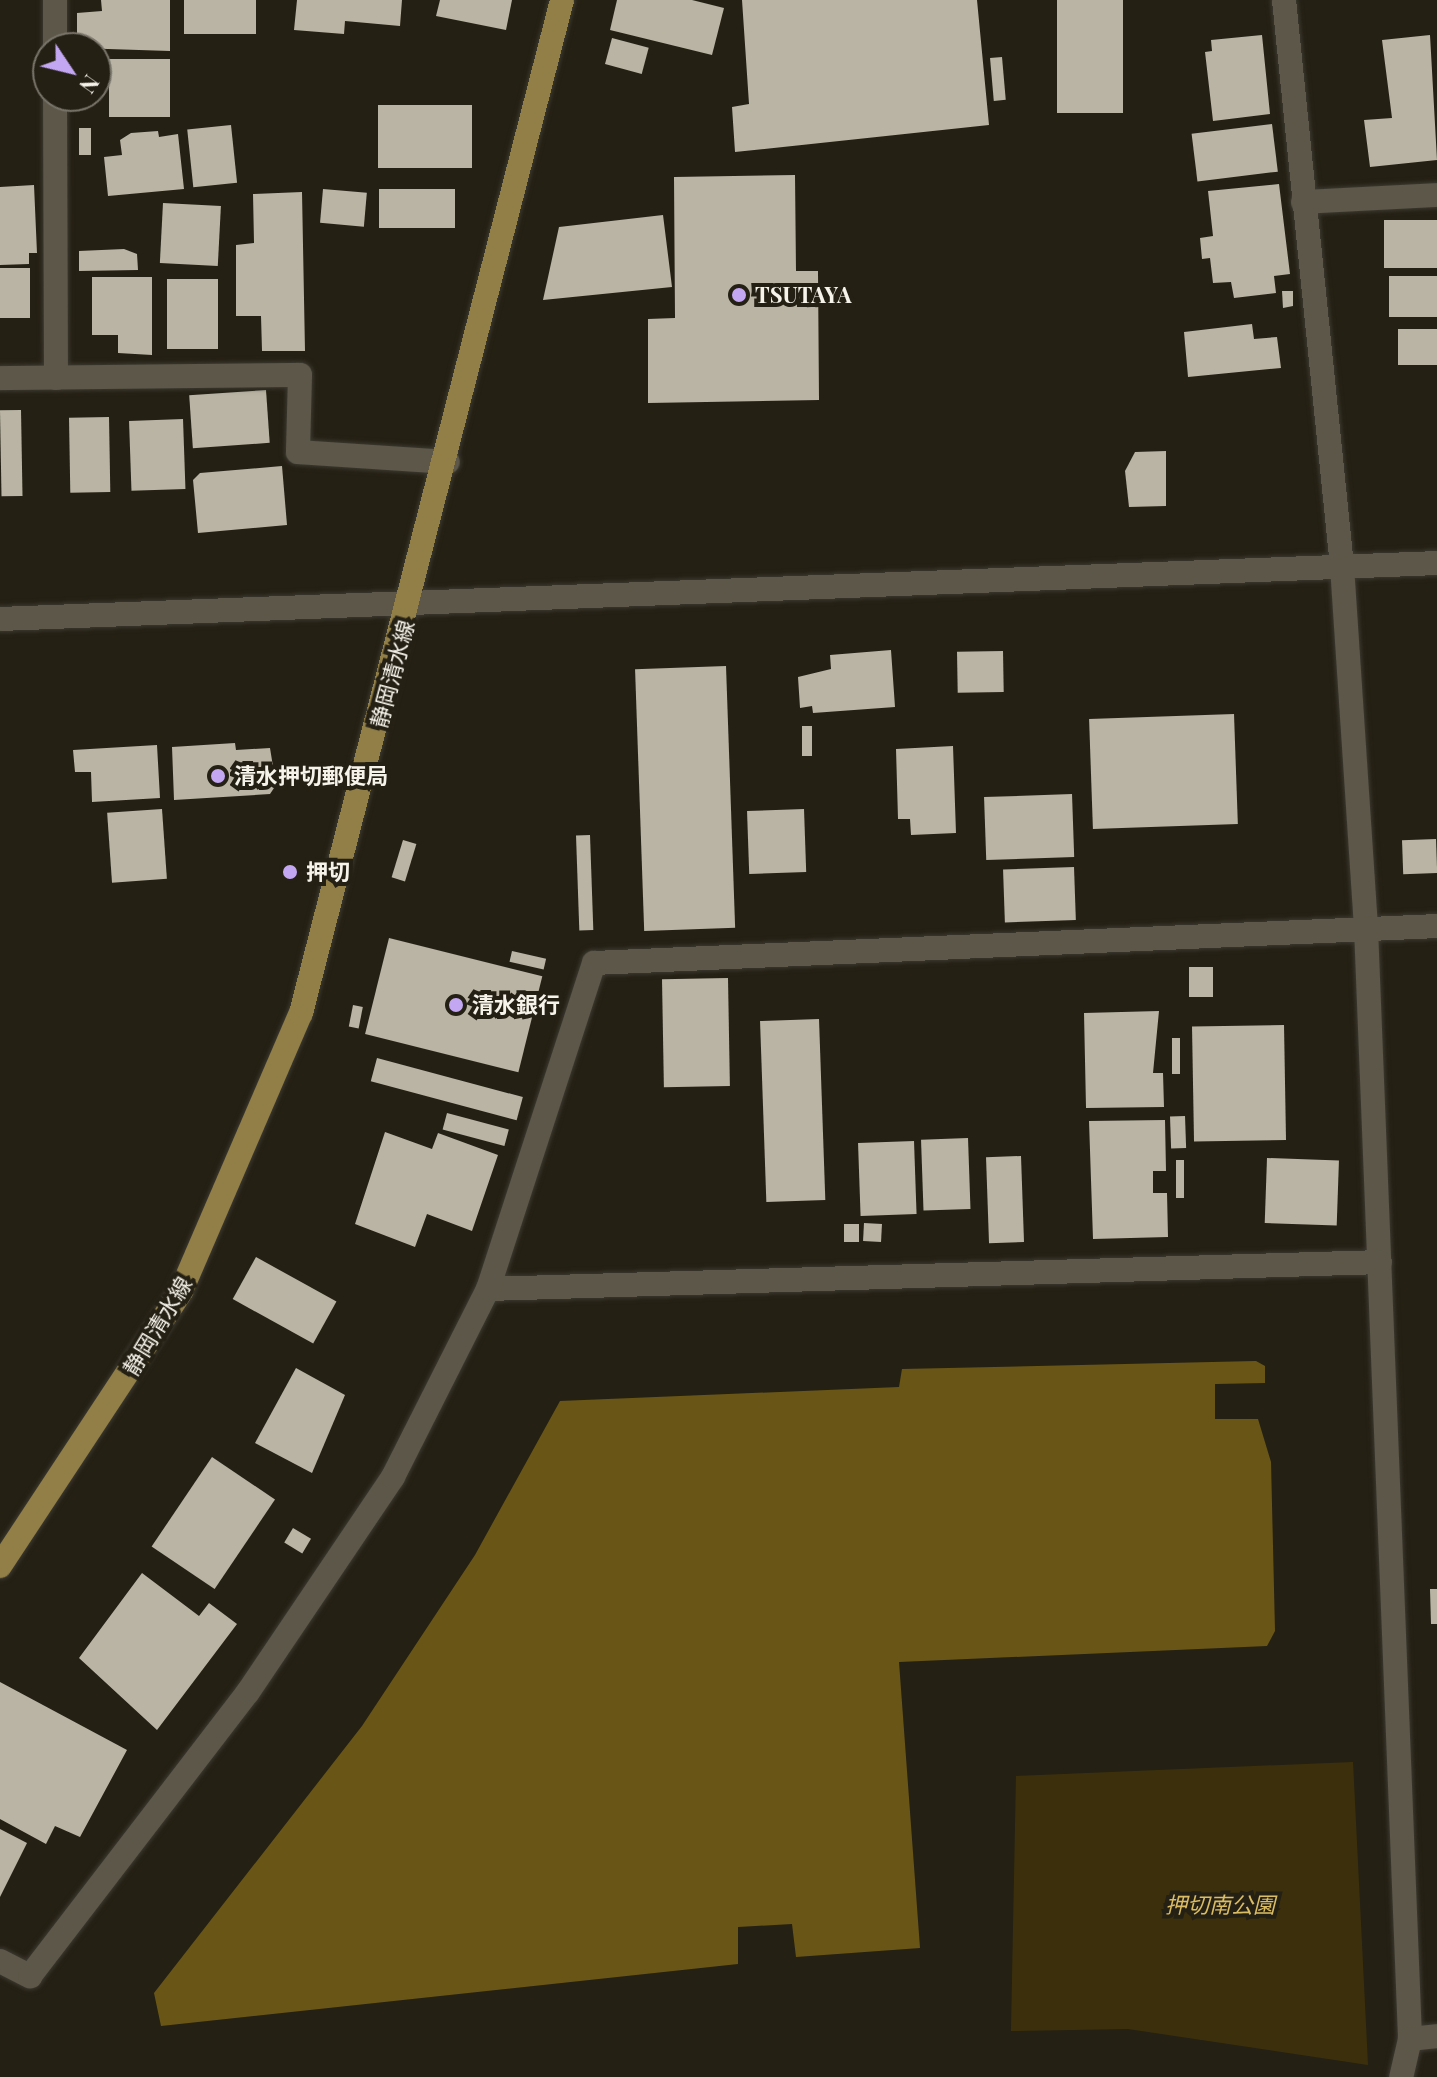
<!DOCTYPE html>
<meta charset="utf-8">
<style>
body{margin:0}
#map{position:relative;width:1437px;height:2077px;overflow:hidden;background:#252014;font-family:"Playfair Display","Noto Sans JP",serif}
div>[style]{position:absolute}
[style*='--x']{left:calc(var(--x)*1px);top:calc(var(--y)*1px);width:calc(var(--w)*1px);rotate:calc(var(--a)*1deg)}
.green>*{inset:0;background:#3c300c}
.water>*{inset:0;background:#695617}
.building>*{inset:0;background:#b9b4a4;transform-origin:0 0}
.roads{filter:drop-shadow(0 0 2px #3c3931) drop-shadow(0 0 2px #3c3931)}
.minor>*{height:24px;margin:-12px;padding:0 12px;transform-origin:12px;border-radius:12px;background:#5c5748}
.tertiary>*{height:24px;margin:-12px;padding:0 12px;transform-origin:12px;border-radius:12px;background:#5c5748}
.primary>*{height:24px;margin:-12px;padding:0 12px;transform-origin:12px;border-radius:12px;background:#917f47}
.dots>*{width:22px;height:22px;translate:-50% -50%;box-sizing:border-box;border:4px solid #252014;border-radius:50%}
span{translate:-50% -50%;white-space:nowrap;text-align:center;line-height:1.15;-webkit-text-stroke:8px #252014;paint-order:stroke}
.poi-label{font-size:22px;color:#f6f3eb;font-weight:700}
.left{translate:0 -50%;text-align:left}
.street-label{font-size:22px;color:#f6f3eb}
.park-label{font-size:22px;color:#d9bc64;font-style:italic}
.north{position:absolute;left:32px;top:32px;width:80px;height:80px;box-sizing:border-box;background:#252014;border:2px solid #79746a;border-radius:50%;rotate:125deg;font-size:22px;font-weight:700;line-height:32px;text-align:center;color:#f6f3eb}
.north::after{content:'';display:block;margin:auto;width:28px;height:36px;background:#c3a7f2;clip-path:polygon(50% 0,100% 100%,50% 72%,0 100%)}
</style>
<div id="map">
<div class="green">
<div style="clip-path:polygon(1353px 1762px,1368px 2065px,1128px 2029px,1011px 2031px,1016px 1776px)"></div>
</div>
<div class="water">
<div style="clip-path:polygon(1256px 1361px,1265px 1366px,1265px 1383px,1215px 1384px,1215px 1419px,1258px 1419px,1271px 1462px,1275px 1631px,1267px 1646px,899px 1662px,920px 1948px,796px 1957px,792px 1924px,738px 1927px,738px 1964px,161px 2026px,154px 1993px,362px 1726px,475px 1555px,560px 1401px,899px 1387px,902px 1369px)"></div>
</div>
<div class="building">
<div style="clip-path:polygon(101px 0,170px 0,170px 51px,77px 48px,77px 13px,102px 11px)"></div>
<div style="left:184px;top:0;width:72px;height:34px"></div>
<div style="clip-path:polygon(297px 0,402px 0,400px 26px,345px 21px,344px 34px,294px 30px)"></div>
<div style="clip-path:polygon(440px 0,512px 0,506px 30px,436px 16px)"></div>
<div style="clip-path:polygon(617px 0,692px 0,724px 8px,712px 55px,610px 30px)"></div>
<div style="clip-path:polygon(742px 0,977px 0,989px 125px,735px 152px,732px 107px,749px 104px)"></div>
<div style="left:1057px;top:0;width:66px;height:113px"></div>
<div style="clip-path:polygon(1262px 35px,1270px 114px,1213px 121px,1205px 52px,1212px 51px,1211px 40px)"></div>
<div style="clip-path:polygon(1430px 35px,1437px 160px,1370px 167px,1364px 120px,1392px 118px,1382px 40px)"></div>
<div style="left:612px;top:38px;width:38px;height:27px;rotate:15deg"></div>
<div style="left:1002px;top:57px;width:43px;height:12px;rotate:85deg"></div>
<div style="left:109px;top:59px;width:61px;height:58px"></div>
<div style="left:378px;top:105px;width:94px;height:63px"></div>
<div style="left:1272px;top:124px;width:48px;height:81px;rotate:83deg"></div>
<div style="left:231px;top:125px;width:58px;height:44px;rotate:84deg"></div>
<div style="left:79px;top:128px;width:12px;height:27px"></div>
<div style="clip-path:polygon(158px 131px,159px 137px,178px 134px,184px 189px,108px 196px,104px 157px,122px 155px,120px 140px,131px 133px)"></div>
<div style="clip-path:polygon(795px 175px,796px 271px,818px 271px,819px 400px,648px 403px,648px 319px,675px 318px,674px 177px)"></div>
<div style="clip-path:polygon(1279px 184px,1290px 274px,1274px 276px,1276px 293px,1234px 298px,1231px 282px,1213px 283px,1210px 258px,1202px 259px,1200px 238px,1213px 236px,1208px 191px)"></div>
<div style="clip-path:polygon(34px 185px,37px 253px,29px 253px,29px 264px,0 265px,0 187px)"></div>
<div style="left:323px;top:189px;width:44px;height:34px;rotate:5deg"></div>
<div style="left:455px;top:189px;width:39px;height:76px;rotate:90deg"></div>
<div style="clip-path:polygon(302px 192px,305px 351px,262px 351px,261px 316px,236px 316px,236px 245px,254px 243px,253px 194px)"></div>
<div style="left:163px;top:203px;width:58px;height:60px;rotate:3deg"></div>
<div style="clip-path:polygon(663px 215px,672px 287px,543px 300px,559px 227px)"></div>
<div style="left:1437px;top:220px;width:48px;height:53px;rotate:90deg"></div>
<div style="clip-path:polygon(124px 249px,137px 254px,138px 270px,79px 271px,79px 251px)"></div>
<div style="left:0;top:268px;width:30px;height:50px"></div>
<div style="left:1437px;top:276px;width:41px;height:48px;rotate:90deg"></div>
<div style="clip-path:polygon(92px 277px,152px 277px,152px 355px,118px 353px,118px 335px,92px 335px)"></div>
<div style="left:167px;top:279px;width:51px;height:70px"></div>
<div style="clip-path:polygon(1282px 291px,1293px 291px,1293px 306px,1283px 308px)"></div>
<div style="clip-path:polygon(1252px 324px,1254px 339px,1277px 337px,1281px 368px,1188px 377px,1184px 332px)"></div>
<div style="left:1437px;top:329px;width:36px;height:39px;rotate:90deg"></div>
<div style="left:266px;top:390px;width:53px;height:77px;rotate:86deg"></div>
<div style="left:21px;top:410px;width:86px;height:21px;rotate:89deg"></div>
<div style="left:109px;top:417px;width:75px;height:40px;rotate:89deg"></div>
<div style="left:183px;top:419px;width:70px;height:54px;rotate:88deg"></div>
<div style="clip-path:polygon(1166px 451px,1166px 506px,1129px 507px,1125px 471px,1135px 452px)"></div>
<div style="clip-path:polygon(282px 466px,287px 525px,198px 533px,193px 480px,200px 473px)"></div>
<div style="clip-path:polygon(891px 650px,895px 707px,813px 713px,812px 706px,800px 708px,798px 677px,831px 669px,830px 655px)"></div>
<div style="left:1003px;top:651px;width:41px;height:46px;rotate:89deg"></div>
<div style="left:726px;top:666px;width:262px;height:91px;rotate:88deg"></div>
<div style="left:1234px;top:714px;width:110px;height:145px;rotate:88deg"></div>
<div style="left:802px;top:726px;width:10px;height:30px"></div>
<div style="clip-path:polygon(235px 743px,236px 750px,270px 748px,276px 785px,270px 794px,174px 800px,172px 747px)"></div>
<div style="clip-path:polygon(157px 745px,160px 798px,92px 802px,91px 772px,75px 772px,73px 750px)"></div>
<div style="clip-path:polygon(953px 746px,956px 833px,911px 835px,910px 819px,898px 819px,896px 749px)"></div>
<div style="left:1072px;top:794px;width:63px;height:88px;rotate:88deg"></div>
<div style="left:162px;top:809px;width:70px;height:55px;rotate:86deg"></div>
<div style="left:804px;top:809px;width:63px;height:57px;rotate:88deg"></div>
<div style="left:590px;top:835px;width:95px;height:14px;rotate:88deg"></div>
<div style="left:1436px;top:839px;width:34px;height:34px;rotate:88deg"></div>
<div style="left:403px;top:840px;width:14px;height:39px;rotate:17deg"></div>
<div style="left:1074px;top:867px;width:53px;height:71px;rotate:88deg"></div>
<div style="left:389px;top:938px;width:158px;height:99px;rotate:14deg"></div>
<div style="left:512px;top:951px;width:35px;height:11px;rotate:13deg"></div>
<div style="left:1189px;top:967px;width:24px;height:30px"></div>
<div style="left:728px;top:978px;width:108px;height:66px;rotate:89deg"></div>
<div style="left:353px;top:1005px;width:10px;height:22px;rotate:11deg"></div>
<div style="clip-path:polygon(1159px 1011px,1153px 1073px,1163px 1073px,1164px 1107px,1086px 1108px,1084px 1013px)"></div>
<div style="left:819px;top:1019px;width:181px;height:59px;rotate:88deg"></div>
<div style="left:1284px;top:1025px;width:115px;height:92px;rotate:89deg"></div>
<div style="left:1172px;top:1038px;width:8px;height:36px"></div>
<div style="left:377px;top:1058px;width:151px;height:24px;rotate:15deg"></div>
<div style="left:447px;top:1113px;width:64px;height:17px;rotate:15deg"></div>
<div style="left:1185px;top:1116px;width:32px;height:15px;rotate:88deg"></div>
<div style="clip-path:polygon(1165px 1120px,1166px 1171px,1153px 1171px,1153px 1193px,1167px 1193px,1168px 1237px,1093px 1239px,1089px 1121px)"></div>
<div style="clip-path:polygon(385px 1132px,432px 1149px,438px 1133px,498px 1155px,472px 1231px,427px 1214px,415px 1247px,355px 1224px)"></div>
<div style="left:968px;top:1138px;width:71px;height:47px;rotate:88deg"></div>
<div style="left:914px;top:1141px;width:73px;height:56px;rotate:88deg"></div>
<div style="left:1021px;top:1156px;width:86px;height:35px;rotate:88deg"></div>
<div style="left:1267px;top:1158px;width:72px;height:65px;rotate:2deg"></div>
<div style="left:1176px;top:1160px;width:8px;height:38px"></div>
<div style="left:864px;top:1223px;width:18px;height:18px;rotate:3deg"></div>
<div style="left:844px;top:1224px;width:15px;height:18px"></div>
<div style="left:256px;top:1257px;width:92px;height:48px;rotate:29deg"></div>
<div style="clip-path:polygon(296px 1368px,345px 1395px,312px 1473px,255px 1443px)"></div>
<div style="left:212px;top:1457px;width:76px;height:108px;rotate:34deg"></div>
<div style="left:293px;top:1528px;width:21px;height:17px;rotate:31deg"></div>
<div style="clip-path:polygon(142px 1573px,199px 1616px,209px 1603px,237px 1624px,157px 1730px,79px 1658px)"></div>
<div style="clip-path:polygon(1430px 1589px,1437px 1589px,1437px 1624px,1431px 1624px)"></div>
<div style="clip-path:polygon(0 1682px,127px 1750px,80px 1837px,55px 1826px,46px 1844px,0 1819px)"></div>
<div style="clip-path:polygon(0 1829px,27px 1843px,0 1897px)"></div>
</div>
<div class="roads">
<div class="minor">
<div style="--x:55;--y:0;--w:48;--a:90"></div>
<div style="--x:1284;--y:0;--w:569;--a:84.15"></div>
<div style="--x:1342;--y:566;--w:363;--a:86.2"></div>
<div style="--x:1366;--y:928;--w:1112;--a:87.73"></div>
<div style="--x:1410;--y:2039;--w:39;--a:103"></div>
<div style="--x:55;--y:96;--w:282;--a:89.8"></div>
<div style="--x:1303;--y:202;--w:134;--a:-3"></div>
<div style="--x:0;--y:378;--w:300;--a:-0.6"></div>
<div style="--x:300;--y:375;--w:77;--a:91.5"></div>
<div style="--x:298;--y:452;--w:150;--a:3.8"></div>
<div style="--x:488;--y:1289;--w:892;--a:-1.73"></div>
<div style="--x:0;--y:1961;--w:34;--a:27"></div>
<div style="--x:30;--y:1976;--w:358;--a:-52.5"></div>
<div style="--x:248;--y:1692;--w:259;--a:-56"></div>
<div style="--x:393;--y:1477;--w:211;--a:-63.2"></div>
<div style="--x:488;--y:1289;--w:343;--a:-72"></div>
<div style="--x:594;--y:963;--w:844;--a:-2.51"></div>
<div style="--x:1410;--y:2039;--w:27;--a:-6"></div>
</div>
<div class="tertiary">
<div style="--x:0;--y:619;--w:1438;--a:-2.23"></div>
</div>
<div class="primary">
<div style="--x:0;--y:1566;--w:329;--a:-56.6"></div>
<div style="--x:181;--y:1291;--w:303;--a:-66.7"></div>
<div style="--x:301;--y:1013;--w:1046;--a:-75.55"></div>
</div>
</div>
<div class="dots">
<div style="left:739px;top:295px;background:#c3a7f2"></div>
<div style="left:218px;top:776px;background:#c3a7f2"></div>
<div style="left:290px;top:872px;background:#c3a7f2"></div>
<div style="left:456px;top:1005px;background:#c3a7f2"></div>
</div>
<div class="poi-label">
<span class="left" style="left:755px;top:295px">TSUTAYA</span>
<span class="left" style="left:234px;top:776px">清水押切郵便局</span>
<span class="left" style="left:306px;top:872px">押切</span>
<span class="left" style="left:472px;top:1005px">清水銀行</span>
</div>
<div class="street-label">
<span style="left:392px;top:674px;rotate:-75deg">静岡清水線</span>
<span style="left:157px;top:1326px;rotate:-59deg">静岡清水線</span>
</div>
<div class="park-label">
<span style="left:1220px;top:1905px">押切南公園</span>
</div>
<div class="north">N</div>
</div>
